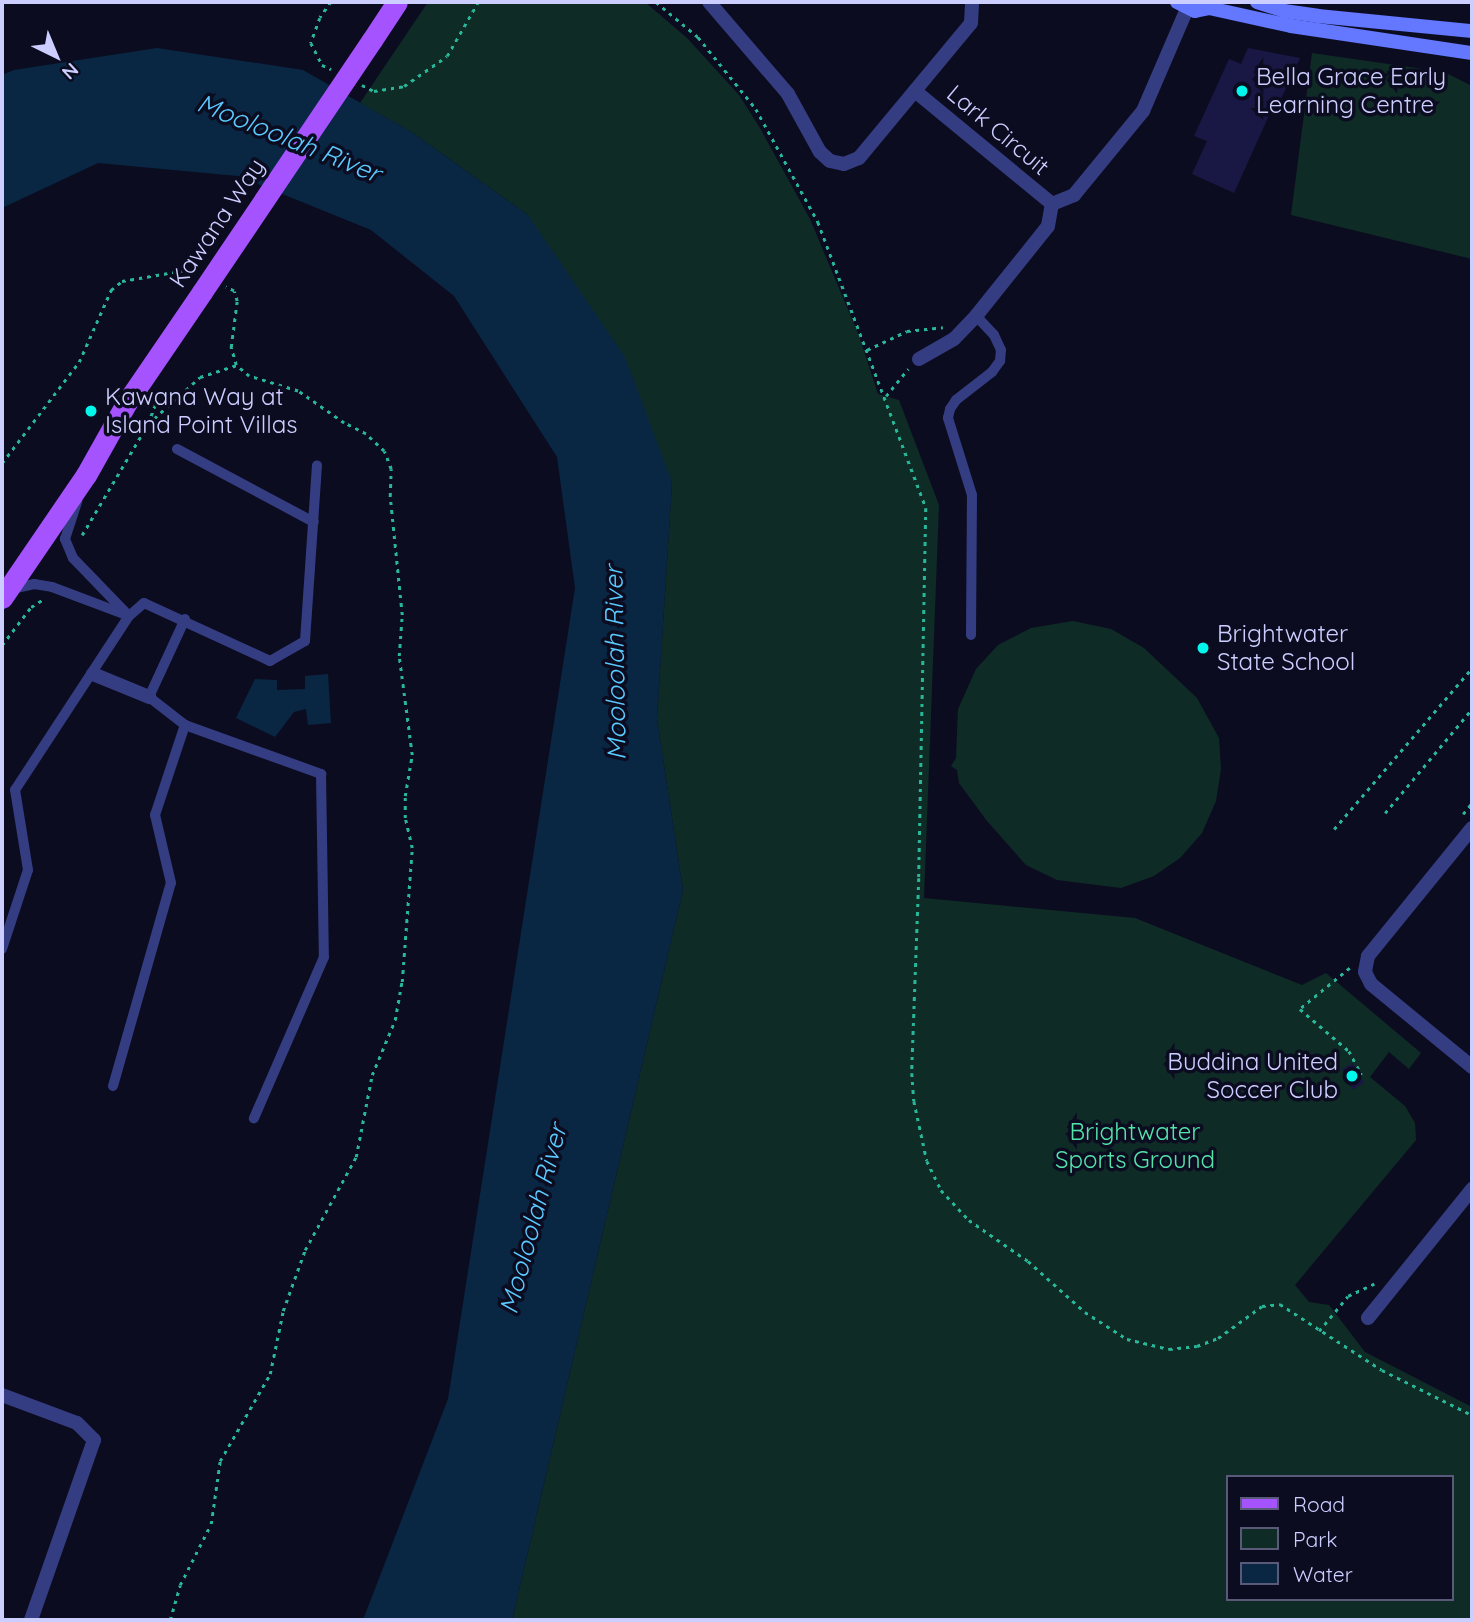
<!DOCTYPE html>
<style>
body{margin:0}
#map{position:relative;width:1474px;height:1622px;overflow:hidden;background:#0c0c21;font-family:Quicksand,sans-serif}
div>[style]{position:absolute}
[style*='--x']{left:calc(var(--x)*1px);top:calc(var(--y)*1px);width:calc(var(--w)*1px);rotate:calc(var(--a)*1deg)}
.green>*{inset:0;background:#0f2b26}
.water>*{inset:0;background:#092743}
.building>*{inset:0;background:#191743;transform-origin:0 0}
.path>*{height:2.5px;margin-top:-1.25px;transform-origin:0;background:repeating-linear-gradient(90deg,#28b799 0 3.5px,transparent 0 8.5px)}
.lane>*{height:10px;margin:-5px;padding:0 5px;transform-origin:5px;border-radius:5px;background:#353d82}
.street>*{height:14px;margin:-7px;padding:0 7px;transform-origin:7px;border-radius:7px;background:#353d82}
.secondary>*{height:14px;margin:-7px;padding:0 7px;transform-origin:7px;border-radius:7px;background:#6377ff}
.primary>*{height:21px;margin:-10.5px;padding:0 10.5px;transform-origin:10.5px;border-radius:10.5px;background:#a553ff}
.primary-bridge>*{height:21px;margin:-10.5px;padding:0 10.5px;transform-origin:10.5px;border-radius:10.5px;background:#a553ff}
.dots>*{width:19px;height:19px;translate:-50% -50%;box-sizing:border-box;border:4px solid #0c0c21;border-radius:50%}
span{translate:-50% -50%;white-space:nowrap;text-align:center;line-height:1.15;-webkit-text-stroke:7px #0c0c21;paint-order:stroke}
.poi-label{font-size:24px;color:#ccceff}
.left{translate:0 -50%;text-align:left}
.right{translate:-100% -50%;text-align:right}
.street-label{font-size:24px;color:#ccceff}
.park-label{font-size:24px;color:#53e4aa}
.water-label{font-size:26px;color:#5acbff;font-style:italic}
.frame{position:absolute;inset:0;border:4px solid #ccceff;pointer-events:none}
.legend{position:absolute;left:1226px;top:1475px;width:228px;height:126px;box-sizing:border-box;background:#0c0c21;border:2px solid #595a7a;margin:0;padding:9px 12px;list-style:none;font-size:21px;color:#ccceff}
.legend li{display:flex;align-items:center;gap:14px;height:35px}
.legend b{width:35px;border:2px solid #595a7a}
.north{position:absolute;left:21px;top:21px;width:70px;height:70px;-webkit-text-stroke:5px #0c0c21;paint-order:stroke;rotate:137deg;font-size:19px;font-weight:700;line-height:28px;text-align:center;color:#ccceff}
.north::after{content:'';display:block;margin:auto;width:24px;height:32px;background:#ccceff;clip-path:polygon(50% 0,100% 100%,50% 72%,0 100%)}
</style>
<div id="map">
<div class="green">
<div style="clip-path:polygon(evenodd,428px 2px,645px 2px,687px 38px,739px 95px,760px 128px,810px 219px,859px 336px,878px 394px,899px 400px,939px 505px,924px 898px,1135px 918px,1302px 985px,1326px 973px,1421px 1053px,1409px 1069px,1389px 1052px,1370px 1077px,1405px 1106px,1415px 1123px,1416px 1140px,1295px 1285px,1309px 1302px,1329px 1305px,1365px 1352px,1472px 1407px,1472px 1620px,512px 1620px,683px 890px,657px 719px,672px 482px,528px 215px,413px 133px,360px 103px,428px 2px,1227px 1477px,1451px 1477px,1451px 1599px,1227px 1599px,1227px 1477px)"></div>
<div style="clip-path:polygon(1312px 53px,1444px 72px,1470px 85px,1472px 259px,1291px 215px)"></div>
<div style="clip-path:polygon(1073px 621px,1111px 629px,1144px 648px,1197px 698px,1219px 738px,1221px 769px,1216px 801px,1202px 833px,1180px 858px,1154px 876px,1121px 888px,1057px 880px,1026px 865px,987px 821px,959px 783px,957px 770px,951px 766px,956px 758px,958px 709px,976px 669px,998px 645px,1031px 628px)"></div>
</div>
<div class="water">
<div style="clip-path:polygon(157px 48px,303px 70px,413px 133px,528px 215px,625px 357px,672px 482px,657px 719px,683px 890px,512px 1620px,363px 1620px,448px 1399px,575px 588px,557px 457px,454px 296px,371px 230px,238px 176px,98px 163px,2px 208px,2px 75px,14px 70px)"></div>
<div style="clip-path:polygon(328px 674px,331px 723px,308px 725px,306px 709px,294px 712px,275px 737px,236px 718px,255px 679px,277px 680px,277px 690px,305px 689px,305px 676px)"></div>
</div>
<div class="building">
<div style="clip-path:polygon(1248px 48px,1300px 58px,1279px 103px,1275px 102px,1234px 193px,1192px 174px,1207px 141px,1194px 136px,1229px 59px,1241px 64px)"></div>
<div style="left:1353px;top:1063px;width:23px;height:13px;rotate:61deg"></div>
</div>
<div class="path">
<div style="--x:331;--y:2;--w:19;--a:125"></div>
<div style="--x:320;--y:18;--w:27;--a:110"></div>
<div style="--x:311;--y:43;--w:25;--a:63"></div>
<div style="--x:322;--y:65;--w:10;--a:24"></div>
<div style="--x:656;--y:2;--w:55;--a:39.8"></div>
<div style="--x:698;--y:37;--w:92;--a:51.1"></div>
<div style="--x:756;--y:109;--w:129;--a:61.2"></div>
<div style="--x:818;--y:222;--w:306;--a:69.3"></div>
<div style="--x:926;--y:508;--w:370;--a:91.1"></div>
<div style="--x:919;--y:878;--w:195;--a:92.1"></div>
<div style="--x:912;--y:1073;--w:28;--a:86"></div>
<div style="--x:914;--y:1101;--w:61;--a:77.8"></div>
<div style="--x:927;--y:1161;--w:32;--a:64"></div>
<div style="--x:941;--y:1190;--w:41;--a:47"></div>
<div style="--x:969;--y:1220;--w:72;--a:34.8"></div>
<div style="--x:1028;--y:1261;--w:76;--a:41.8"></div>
<div style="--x:1085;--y:1312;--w:50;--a:32.7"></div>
<div style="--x:1127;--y:1339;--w:43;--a:13.4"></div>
<div style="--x:1169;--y:1349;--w:28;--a:-6"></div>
<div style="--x:1197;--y:1346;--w:22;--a:-21"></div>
<div style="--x:1218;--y:1338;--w:54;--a:-36"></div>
<div style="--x:1262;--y:1306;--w:18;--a:-6"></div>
<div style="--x:1280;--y:1304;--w:121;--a:32.9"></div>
<div style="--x:1382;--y:1370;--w:101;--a:26.6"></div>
<div style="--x:362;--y:85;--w:13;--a:27"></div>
<div style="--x:374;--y:91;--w:30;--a:-9"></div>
<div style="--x:404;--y:86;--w:52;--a:-34.9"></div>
<div style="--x:447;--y:56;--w:62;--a:-60.1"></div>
<div style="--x:867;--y:350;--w:44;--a:-25.4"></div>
<div style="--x:907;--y:331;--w:36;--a:-6"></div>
<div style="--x:886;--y:396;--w:35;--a:-51"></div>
<div style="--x:148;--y:424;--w:35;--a:-70"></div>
<div style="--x:2;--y:463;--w:127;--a:-52.7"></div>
<div style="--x:79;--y:362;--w:79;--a:-66"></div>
<div style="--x:111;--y:290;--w:14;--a:-39"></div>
<div style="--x:122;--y:281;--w:65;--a:-9.8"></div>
<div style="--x:186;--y:270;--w:5;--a:22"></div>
<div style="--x:82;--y:535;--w:129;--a:-59.3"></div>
<div style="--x:148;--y:424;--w:70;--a:-42.1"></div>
<div style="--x:200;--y:377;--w:38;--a:-18"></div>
<div style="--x:2;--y:645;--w:48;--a:-52.7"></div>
<div style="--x:31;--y:607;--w:13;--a:-32"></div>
<div style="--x:1385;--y:813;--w:136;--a:-50.1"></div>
<div style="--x:1463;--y:814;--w:14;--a:-51"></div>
<div style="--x:1334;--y:829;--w:212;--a:-49.4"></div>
<div style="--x:1350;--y:968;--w:65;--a:140.6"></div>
<div style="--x:1300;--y:1009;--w:65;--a:40.6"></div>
<div style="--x:1349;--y:1051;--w:27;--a:62"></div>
<div style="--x:1319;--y:1331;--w:45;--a:-50.4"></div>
<div style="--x:1348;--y:1296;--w:29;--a:-25"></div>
<div style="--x:170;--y:1620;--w:36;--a:-74"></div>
<div style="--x:180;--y:1585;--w:68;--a:-63.1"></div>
<div style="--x:211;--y:1524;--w:64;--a:-81.9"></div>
<div style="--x:220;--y:1461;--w:100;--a:-60.1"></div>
<div style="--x:270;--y:1374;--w:64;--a:-78.3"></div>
<div style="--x:283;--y:1311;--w:65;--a:-70.2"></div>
<div style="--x:305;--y:1250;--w:106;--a:-61.3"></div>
<div style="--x:356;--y:1157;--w:84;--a:-79"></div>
<div style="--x:372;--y:1075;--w:60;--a:-67.3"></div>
<div style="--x:395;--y:1020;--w:39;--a:-80"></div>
<div style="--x:402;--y:982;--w:134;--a:-85.7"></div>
<div style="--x:412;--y:848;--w:31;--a:-103"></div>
<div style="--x:405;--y:818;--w:22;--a:-90"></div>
<div style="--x:405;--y:796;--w:42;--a:-80.3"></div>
<div style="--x:412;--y:755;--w:100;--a:-97.5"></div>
<div style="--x:399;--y:656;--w:41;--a:-85.8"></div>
<div style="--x:402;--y:615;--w:120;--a:-95.8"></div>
<div style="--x:390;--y:496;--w:27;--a:-88"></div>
<div style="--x:391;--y:469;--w:19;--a:-111"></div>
<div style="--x:384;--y:451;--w:25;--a:-137"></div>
<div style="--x:366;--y:434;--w:25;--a:-153"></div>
<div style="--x:344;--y:423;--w:56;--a:-145.2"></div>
<div style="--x:298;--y:391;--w:51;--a:-163"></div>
<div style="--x:249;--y:376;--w:17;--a:-140"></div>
<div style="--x:236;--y:365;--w:19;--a:-106"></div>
<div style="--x:231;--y:347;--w:46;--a:-82.6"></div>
<div style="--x:237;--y:301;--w:10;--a:-107"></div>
<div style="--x:234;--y:291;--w:9;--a:-153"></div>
</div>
<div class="lane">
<div style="--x:177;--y:449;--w:155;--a:28.1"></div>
<div style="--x:11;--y:589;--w:24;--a:-12"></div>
<div style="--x:34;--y:584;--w:18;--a:9"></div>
<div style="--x:52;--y:587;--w:82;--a:20.6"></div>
<div style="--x:129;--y:616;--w:81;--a:-134"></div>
<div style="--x:73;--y:558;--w:21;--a:-113"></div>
<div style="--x:65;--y:539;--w:40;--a:-72"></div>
<div style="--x:971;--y:635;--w:140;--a:-89.6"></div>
<div style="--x:972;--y:495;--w:81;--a:-107.3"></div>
<div style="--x:948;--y:418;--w:9;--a:-77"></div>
<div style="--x:950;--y:409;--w:11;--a:-56"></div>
<div style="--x:956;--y:400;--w:46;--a:-37.9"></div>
<div style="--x:992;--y:372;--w:14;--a:-54"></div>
<div style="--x:1000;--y:361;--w:11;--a:-85"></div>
<div style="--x:1001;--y:350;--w:17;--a:-115"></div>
<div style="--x:994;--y:335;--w:26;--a:-133"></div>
<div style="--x:185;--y:725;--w:145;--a:19.8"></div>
<div style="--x:321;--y:774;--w:183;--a:89.1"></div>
<div style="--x:324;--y:957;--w:176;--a:113.5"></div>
<div style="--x:2;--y:949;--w:83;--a:-71.8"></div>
<div style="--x:28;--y:870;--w:81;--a:-99.2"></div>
<div style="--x:15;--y:790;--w:208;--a:-56.8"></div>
<div style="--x:129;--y:616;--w:20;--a:-41"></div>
<div style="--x:144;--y:603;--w:139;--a:24.7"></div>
<div style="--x:270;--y:661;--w:40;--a:-29.7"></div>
<div style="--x:305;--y:641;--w:176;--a:-86.1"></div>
<div style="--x:113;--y:1086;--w:211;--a:-74.1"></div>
<div style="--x:171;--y:883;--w:70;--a:-103.2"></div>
<div style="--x:155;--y:815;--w:95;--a:-71.6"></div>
<div style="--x:185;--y:725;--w:46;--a:-142.1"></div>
<div style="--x:149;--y:697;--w:86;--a:-65.2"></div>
</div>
<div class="street">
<div style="--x:709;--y:2;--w:121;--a:49.3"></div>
<div style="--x:788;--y:94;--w:66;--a:61.1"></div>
<div style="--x:820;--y:152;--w:13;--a:42"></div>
<div style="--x:830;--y:161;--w:14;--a:12"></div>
<div style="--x:844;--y:164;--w:16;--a:-22"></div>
<div style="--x:859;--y:158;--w:175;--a:-50.3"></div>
<div style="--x:971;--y:23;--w:21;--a:-87"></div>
<div style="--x:915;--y:91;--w:178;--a:39.5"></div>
<div style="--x:919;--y:359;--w:40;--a:-29.7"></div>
<div style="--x:954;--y:339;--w:32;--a:-46"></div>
<div style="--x:976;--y:316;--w:115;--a:-51.3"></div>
<div style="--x:1048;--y:226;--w:22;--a:-80"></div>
<div style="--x:1052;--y:204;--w:24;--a:-22"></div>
<div style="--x:1074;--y:195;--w:109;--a:-50.6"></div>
<div style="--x:1143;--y:111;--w:111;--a:-66.7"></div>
<div style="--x:93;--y:674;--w:61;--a:22.3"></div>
<div style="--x:1472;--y:828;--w:165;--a:129.1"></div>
<div style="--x:1368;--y:956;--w:16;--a:101"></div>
<div style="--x:1365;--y:972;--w:13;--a:63"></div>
<div style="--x:1371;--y:984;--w:131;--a:39.4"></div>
<div style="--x:1368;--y:1318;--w:166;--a:-51.1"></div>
<div style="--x:2;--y:1395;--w:80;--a:20.5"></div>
<div style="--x:77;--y:1423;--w:24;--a:45"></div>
<div style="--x:94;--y:1440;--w:191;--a:109.3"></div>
</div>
<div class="secondary">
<div style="--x:1177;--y:2;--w:20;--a:27"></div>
<div style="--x:1195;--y:11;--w:14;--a:-12"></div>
<div style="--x:1209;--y:8;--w:9;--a:-36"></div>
<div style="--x:1257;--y:2;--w:28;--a:18"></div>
<div style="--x:1284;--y:11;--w:34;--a:8"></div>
<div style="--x:1318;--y:16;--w:155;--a:5.6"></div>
<div style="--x:1209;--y:8;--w:84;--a:12.4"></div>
<div style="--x:1291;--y:26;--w:183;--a:8.5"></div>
</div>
<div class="primary">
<div style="--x:372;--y:40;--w:45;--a:-56.7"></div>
<div style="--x:2;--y:598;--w:149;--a:-55.7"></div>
<div style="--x:86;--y:475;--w:84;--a:-60.7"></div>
<div style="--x:127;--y:402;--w:133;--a:-55.7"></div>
</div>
<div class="primary-bridge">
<div style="--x:202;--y:292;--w:304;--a:-56"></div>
</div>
<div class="dots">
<div style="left:1242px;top:91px;background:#00f7eb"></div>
<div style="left:91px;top:411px;background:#00f7eb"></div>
<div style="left:1203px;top:648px;background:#00f7eb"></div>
<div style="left:1352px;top:1076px;background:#00f7eb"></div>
</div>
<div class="poi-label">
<span class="left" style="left:1256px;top:91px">Bella Grace Early<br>Learning Centre</span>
<span class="left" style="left:105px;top:411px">Kawana Way at<br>Island Point Villas</span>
<span class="left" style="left:1217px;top:648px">Brightwater<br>State School</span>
<span class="right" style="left:1338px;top:1076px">Buddina United<br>Soccer Club</span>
</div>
<div class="street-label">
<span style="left:998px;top:130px;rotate:40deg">Lark Circuit</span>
<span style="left:217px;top:223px;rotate:-56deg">Kawana Way</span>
</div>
<div class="park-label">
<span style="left:1135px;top:1146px">Brightwater<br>Sports Ground</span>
</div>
<div class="water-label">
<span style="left:289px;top:138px;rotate:22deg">Mooloolah River</span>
<span style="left:615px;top:663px;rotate:-91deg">Mooloolah River</span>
<span style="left:533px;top:1219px;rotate:-75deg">Mooloolah River</span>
</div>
<div class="frame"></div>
<ul class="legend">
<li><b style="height:9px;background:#a553ff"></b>Road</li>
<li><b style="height:19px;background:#0f2b26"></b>Park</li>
<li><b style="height:19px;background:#092743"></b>Water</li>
</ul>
<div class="north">N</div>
</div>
